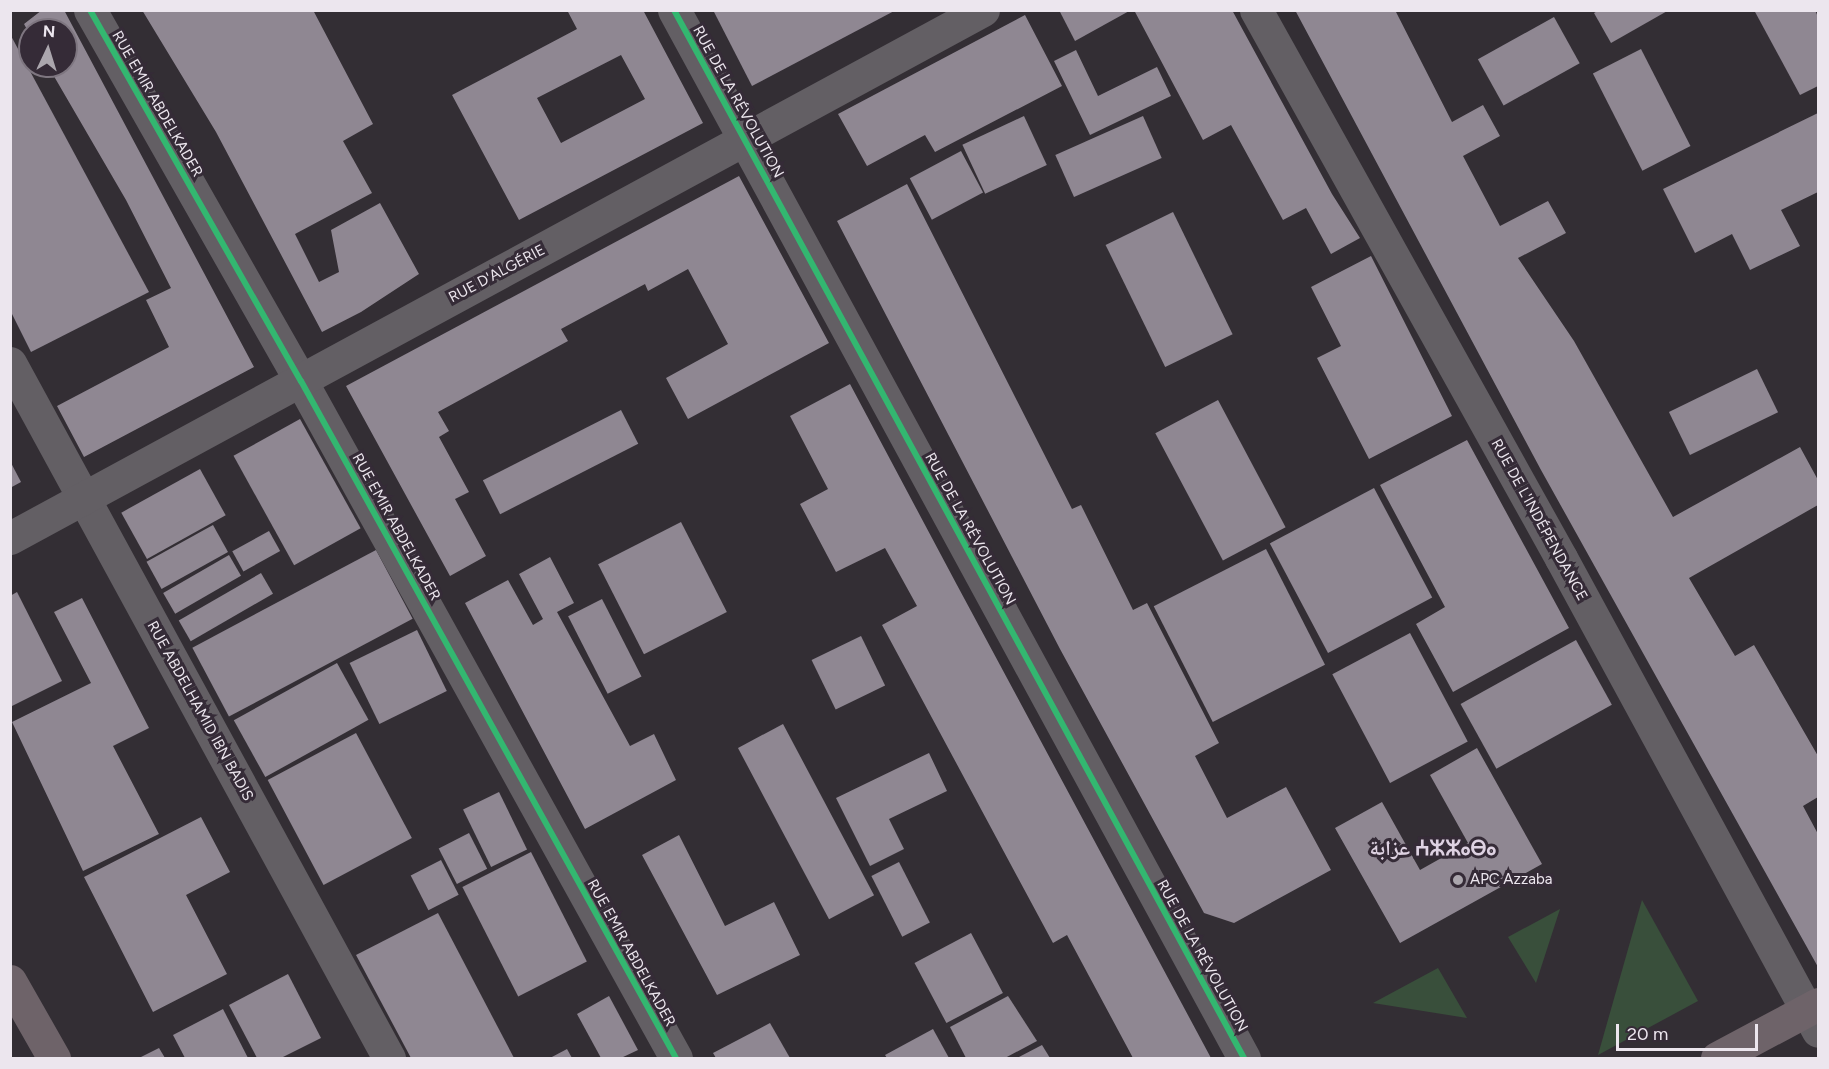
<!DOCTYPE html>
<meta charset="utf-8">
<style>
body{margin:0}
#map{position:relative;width:1829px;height:1069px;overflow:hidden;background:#332e34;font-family:Figtree,"Noto Naskh Arabic","Noto Sans Tifinagh",sans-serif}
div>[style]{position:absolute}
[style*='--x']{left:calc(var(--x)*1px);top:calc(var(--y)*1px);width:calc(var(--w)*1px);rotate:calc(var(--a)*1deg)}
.green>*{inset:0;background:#394f3b}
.building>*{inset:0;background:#8f8792;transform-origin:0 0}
.minor>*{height:33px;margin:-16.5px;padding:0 16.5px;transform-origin:16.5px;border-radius:16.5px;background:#635f64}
.primary>*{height:33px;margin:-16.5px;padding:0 16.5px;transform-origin:16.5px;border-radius:16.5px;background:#6e6369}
.cycleway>*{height:6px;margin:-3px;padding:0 3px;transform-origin:3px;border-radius:3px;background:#33b770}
.dots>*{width:16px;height:16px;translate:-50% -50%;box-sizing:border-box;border:3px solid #352b37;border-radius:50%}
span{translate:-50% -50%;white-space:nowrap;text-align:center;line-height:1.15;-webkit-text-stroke:6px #352b37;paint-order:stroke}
.street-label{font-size:15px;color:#ece6ee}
.poi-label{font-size:15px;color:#ece6ee}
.left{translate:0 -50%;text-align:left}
.district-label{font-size:21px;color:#ded2e2;font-weight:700}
.frame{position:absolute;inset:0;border:12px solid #ece6ee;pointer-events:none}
.north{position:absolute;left:18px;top:18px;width:60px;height:60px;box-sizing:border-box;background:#352b37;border:2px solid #7e7680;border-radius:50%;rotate:4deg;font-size:16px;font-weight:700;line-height:24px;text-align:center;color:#ece6ee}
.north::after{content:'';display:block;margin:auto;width:21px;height:27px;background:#aba6ad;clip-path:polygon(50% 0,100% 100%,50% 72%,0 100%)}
.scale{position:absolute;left:1616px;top:1024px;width:142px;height:27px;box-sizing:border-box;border:3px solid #ece6ee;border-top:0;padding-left:8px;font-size:18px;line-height:21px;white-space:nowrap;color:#ece6ee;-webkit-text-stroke:4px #352b37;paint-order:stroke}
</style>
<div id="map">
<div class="green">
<div style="clip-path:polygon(1642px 900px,1698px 1001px,1598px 1055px)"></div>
<div style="clip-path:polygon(1560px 909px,1536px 983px,1508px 937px)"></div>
<div style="clip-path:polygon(1438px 968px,1467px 1018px,1373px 1003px)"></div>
</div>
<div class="building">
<div style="clip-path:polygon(42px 10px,64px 10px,254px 367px,84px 457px,57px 406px,169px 347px,146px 300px,171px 288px,126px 200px,48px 66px,66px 66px,66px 30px,30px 30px,30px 35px,24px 24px)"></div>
<div style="clip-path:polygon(142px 10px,313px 10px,373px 124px,343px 141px,372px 193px,295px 234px,319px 282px,339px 272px,331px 230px,380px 203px,419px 274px,361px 312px,322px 332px,216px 132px)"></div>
<div style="clip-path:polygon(evenodd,567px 10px,643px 10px,703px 123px,519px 220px,452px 95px,577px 29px,567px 10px,621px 55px,645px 99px,561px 143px,537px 98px,621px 55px)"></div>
<div style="clip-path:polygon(713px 10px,896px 10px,752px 86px)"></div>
<div style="clip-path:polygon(1059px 10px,1131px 10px,1075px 41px)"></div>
<div style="clip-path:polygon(1134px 10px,1232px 10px,1332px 194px,1360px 238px,1331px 254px,1306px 208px,1283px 220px,1231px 125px,1203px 140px)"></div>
<div style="clip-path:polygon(1295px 10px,1395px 10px,1452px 122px,1483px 105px,1500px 136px,1463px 156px,1500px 226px,1548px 201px,1566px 233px,1518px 258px,1574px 341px,1673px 517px,1800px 447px,1818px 480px,1818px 505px,1689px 578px,1735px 656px,1754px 645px,1818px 756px,1818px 797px,1803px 806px,1818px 834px,1818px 967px,1541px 470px)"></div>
<div style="clip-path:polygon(1599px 10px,1669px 10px,1611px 43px,1594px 13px)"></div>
<div style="clip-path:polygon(1754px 10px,1815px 10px,1818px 17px,1818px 86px,1800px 95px)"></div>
<div style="clip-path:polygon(1025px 15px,1062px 86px,935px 152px,925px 135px,867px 166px,838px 114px)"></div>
<div style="left:1554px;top:17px;width:53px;height:87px;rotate:61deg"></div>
<div style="clip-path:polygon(10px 34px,149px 292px,31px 352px,10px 310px)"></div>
<div style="left:1641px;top:49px;width:109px;height:54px;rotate:63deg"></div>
<div style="clip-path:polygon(1076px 50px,1098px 96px,1157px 67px,1171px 96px,1090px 135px,1054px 61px)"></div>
<div style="clip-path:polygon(1818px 113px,1818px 192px,1781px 210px,1800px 246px,1750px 270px,1732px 234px,1695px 253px,1663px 189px)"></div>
<div style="left:1024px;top:116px;width:54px;height:68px;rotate:65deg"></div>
<div style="left:1143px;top:116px;width:46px;height:96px;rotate:66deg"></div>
<div style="left:961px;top:151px;width:47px;height:58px;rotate:62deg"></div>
<div style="clip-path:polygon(739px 176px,829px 343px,688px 419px,666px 378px,728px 344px,688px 269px,648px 291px,645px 284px,561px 329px,568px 341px,438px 412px,449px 431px,439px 437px,469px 492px,455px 499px,486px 556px,450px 576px,346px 386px)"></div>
<div style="clip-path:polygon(907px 184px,1072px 509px,1081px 505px,1133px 610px,1147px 603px,1219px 743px,1195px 756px,1227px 818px,1286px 787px,1331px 870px,1234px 923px,1204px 913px,1060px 649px,837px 221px)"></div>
<div style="left:1173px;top:212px;width:136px;height:75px;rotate:64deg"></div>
<div style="clip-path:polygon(1371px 256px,1452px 416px,1369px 459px,1317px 358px,1341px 346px,1311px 287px)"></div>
<div style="left:1757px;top:369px;width:48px;height:98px;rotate:64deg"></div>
<div style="clip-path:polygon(850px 384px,957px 585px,1211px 1058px,1133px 1058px,1067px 935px,1053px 943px,882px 625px,917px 606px,885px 548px,836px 572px,800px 504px,828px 489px,790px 416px)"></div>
<div style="left:1218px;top:400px;width:144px;height:71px;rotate:62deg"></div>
<div style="left:621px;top:410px;width:38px;height:155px;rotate:63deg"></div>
<div style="left:300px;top:419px;width:125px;height:76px;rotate:61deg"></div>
<div style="clip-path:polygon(1467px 440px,1569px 628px,1453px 692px,1416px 624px,1445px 607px,1380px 485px)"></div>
<div style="clip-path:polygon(10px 461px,21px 482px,10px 488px)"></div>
<div style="left:200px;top:469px;width:53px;height:90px;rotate:61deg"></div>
<div style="left:1374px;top:488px;width:124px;height:118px;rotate:62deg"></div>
<div style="left:681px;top:522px;width:101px;height:93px;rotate:63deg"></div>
<div style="left:213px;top:525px;width:31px;height:76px;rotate:61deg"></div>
<div style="left:269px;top:531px;width:23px;height:42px;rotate:61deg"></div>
<div style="left:1266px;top:549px;width:130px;height:126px;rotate:63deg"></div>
<div style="left:376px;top:550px;width:78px;height:208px;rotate:62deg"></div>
<div style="left:229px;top:555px;width:24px;height:76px;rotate:60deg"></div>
<div style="clip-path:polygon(550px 557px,574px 603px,557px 612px,630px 746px,654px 734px,676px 780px,585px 829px,465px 603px,508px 580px,533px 625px,543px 619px,519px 574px)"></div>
<div style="left:261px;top:573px;width:24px;height:95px;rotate:60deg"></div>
<div style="clip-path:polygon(17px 592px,62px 681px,10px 707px,10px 596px)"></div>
<div style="clip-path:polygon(82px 598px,149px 728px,113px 746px,159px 834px,83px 871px,12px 722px,91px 683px,54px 612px)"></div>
<div style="left:602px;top:599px;width:87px;height:38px;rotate:63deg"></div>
<div style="left:417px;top:630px;width:68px;height:75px;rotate:64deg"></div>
<div style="left:1410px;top:633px;width:123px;height:88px;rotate:62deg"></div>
<div style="left:861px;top:636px;width:55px;height:55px;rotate:64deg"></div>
<div style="left:1576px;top:640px;width:74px;height:132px;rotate:61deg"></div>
<div style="left:337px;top:663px;width:65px;height:118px;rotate:61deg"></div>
<div style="left:783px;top:724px;width:194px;height:51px;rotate:62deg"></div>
<div style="left:356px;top:733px;width:119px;height:100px;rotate:62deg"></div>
<div style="clip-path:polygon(1477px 748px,1542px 864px,1400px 943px,1335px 828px,1382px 802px,1420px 870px,1468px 843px,1430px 775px)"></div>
<div style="clip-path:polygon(929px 753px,947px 791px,889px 819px,904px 849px,870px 866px,836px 798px)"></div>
<div style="left:499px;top:792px;width:64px;height:40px;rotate:64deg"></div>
<div style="clip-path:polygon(201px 817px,230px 872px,186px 895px,227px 974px,153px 1012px,84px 877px)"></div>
<div style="left:469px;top:833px;width:40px;height:34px;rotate:63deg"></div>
<div style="clip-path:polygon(679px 835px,725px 926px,774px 902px,800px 955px,717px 995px,642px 855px)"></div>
<div style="left:531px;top:852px;width:123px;height:77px;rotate:63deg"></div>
<div style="left:441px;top:860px;width:39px;height:34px;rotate:63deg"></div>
<div style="left:899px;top:862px;width:68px;height:31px;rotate:63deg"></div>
<div style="clip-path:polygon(438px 913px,514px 1058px,411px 1058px,356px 955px)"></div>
<div style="left:971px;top:933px;width:68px;height:64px;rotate:62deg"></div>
<div style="clip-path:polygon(288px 974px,321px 1038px,281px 1058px,257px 1058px,229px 1005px)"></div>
<div style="clip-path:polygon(609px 996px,638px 1050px,621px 1058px,601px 1058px,577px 1014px)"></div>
<div style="clip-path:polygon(1008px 996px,1037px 1041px,1005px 1058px,966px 1058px,950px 1027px)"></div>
<div style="clip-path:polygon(223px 1009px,248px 1058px,185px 1058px,173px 1035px)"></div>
<div style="clip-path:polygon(770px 1023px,790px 1058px,716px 1058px,713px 1053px)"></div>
<div style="clip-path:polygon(933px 1029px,949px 1058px,887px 1058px,885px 1055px)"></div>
<div style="clip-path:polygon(1042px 1045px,1050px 1058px,1017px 1058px)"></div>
<div style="clip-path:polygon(159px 1048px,165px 1058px,139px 1058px)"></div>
<div style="clip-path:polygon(567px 1049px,572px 1058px,550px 1058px)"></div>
</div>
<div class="minor">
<div style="--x:90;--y:10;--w:427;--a:60.4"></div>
<div style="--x:301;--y:381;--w:774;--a:61.02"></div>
<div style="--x:674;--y:10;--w:1193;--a:61.46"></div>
<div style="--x:1256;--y:10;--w:627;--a:60.9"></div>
<div style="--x:1561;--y:558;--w:538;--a:61.48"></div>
<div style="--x:10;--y:363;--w:792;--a:61.4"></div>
<div style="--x:10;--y:538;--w:1107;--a:-28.49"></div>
</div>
<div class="primary">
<div style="--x:10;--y:981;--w:89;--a:60.3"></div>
<div style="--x:1717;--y:1058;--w:115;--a:-28.1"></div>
</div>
<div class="cycleway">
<div style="--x:90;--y:10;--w:427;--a:60.4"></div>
<div style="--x:301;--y:381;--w:774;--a:61.02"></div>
<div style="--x:674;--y:10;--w:1193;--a:61.46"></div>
</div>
<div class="dots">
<div style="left:1458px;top:880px;background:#aba6ad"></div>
</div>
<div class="street-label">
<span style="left:738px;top:102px;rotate:61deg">RUE DE LA RÉVOLUTION</span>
<span style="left:157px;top:104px;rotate:60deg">RUE EMIR ABDELKADER</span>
<span style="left:497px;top:274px;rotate:-28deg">RUE D'ALGÉRIE</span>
<span style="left:1539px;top:520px;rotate:61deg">RUE DE L'INDÉPENDANCE</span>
<span style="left:396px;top:527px;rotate:61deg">RUE EMIR ABDELKADER</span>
<span style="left:970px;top:529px;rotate:61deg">RUE DE LA RÉVOLUTION</span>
<span style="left:200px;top:711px;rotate:61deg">RUE ABDELHAMID IBN BADIS</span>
<span style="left:631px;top:953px;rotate:61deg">RUE EMIR ABDELKADER</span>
<span style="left:1202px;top:956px;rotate:61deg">RUE DE LA RÉVOLUTION</span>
</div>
<div class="poi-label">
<span class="left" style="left:1470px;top:880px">APC Azzaba</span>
</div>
<div class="district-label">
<span style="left:1433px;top:848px">عزابة ⵄⵣⵣⴰⴱⴰ</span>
</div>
<div class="frame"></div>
<div class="north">N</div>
<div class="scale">20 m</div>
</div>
